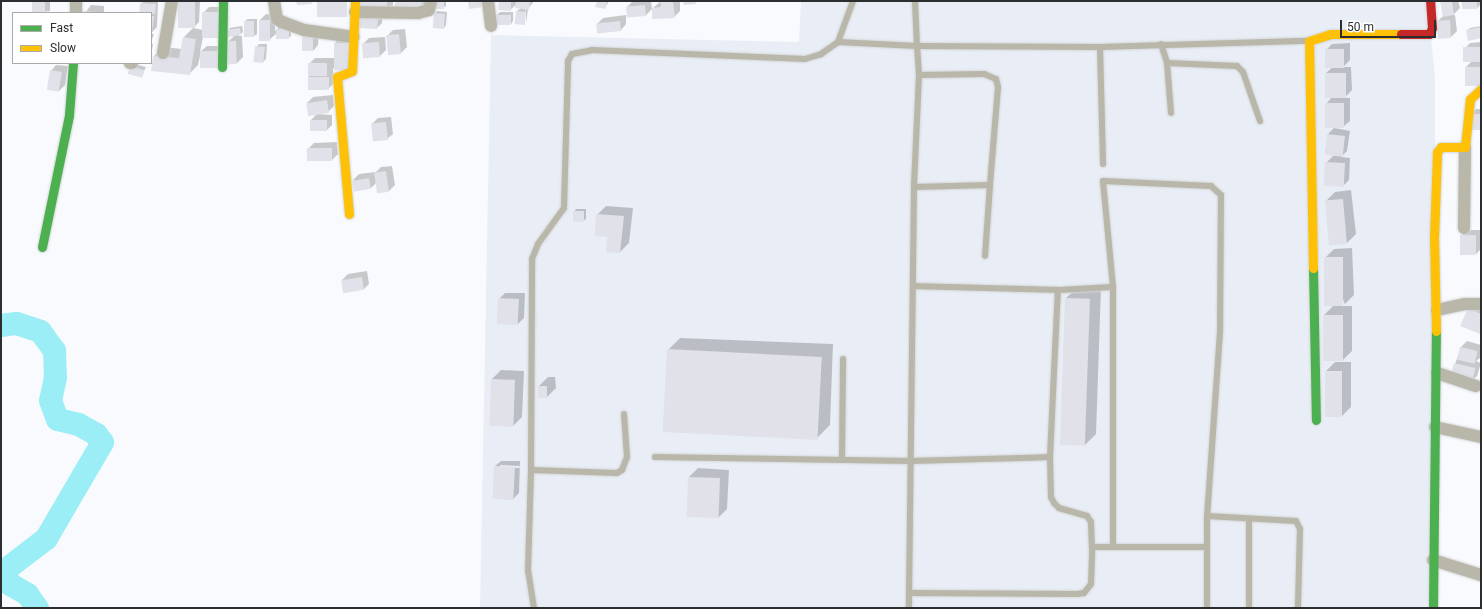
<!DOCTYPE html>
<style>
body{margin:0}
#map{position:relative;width:1482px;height:609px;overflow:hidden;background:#f8fafd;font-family:Roboto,sans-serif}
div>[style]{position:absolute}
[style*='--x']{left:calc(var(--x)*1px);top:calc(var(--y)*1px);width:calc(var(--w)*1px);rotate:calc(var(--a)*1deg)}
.built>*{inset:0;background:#e9eef6}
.shadow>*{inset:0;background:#0003}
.river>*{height:23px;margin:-11.5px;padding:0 11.5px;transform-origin:11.5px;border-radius:11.5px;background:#9ceef6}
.building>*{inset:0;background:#e0e1e9;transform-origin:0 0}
.roads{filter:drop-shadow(0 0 1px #d4d5d7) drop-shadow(0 0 1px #d4d5d7)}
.lane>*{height:6px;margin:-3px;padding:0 3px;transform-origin:3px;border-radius:3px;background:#b9b7aa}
.street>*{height:12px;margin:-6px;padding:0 6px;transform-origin:6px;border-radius:6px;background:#b9b7aa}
.fast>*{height:9px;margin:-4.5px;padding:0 4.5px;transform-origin:4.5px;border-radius:4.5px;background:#4caf50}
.slow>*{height:9px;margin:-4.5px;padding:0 4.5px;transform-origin:4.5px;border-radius:4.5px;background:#ffc107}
.jam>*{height:9px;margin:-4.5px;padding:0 4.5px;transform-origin:4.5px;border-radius:4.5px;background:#c62828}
span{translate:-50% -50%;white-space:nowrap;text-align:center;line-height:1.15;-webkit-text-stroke:3px #fff;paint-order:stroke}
.frame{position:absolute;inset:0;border:2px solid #2c2d30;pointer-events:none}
.legend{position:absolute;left:12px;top:12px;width:140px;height:52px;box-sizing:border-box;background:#fff;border:1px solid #ababac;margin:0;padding:5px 7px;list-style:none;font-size:12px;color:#2c2d30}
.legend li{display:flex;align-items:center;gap:8px;height:20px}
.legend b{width:20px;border:1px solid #ababac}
.scale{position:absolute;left:1340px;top:20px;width:96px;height:18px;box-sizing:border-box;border:2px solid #2c2d30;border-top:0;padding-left:5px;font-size:12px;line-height:14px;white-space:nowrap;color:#2c2d30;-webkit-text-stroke:3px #fff;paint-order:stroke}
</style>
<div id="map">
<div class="built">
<div style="clip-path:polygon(801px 1px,1427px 1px,1435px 77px,1436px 608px,480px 608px,491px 35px,799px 42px)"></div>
</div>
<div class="shadow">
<div style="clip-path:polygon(33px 1px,50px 1px,50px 11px,33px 13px)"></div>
<div style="clip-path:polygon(144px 1px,158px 2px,157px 27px,151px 33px,151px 13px,141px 4px)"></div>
<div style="clip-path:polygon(179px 1px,200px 1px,199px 22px,193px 28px,203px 30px,203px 13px,209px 7px,225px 7px,203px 37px,200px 52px,207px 46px,223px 46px,224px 62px,200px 56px,198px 65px,189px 74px,153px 70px,154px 56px,163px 47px,182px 49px,184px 37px,193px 28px)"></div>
<div style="clip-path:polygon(360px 1px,393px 1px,393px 5px,383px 11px,382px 23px,376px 29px)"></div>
<div style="clip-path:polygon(396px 1px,428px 1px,422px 9px)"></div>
<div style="clip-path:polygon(436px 1px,446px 1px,446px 6px,443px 8px)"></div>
<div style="clip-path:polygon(500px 1px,534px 1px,528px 9px,526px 23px,526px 7px,524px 25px,517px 11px,521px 8px,517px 4px,510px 10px)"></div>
<div style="clip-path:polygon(598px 1px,609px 1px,605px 8px)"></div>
<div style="clip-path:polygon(633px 1px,651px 1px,652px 9px,646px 15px,627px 7px)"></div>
<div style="clip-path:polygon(680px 1px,680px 11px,674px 17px,653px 8px,661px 1px)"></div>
<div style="clip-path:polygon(1441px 1px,1458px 1px,1460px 8px,1453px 15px,1455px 15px,1457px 31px,1451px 37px,1438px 21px,1444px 15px)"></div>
<div style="clip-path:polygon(1463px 1px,1481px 1px,1481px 4px,1477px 8px)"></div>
<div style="clip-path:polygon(91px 5px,104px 6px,104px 13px,85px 13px)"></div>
<div style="clip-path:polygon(437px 11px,447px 12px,446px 25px,444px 28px,435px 13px)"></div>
<div style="clip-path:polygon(500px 12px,513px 12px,513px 21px,511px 24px,497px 24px,497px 15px)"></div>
<div style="clip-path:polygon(266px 14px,275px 15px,275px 31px,279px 27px,291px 27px,291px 36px,288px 38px,277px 33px,269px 40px,260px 20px)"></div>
<div style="clip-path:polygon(626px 15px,626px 24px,621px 30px,597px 24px,603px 18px)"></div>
<div style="clip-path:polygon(248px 19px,257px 19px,257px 34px,254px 36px,245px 21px)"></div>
<div style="clip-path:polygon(242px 26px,243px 32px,238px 36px,242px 36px,243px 57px,237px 63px,229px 63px,228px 42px,235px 35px,229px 28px)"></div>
<div style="clip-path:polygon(1481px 26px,1481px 37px,1467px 31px,1470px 28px)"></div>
<div style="clip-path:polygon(319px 28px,318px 45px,313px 51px,302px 50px)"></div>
<div style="clip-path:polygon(405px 29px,407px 47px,401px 53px,387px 36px,393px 30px)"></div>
<div style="clip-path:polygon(151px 34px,154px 34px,151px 42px)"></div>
<div style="clip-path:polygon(341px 37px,357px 38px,333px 69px,334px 83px,328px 89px,309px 89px,309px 64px,315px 58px,334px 58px,335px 43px)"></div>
<div style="clip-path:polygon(385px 37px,386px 50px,380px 56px,363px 44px,369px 38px)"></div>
<div style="clip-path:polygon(1481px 42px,1481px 84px,1466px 67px,1471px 62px,1464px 49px,1470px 43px)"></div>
<div style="clip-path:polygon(1350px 43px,1350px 60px,1343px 67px,1351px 67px,1352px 90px,1344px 98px,1350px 98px,1350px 121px,1344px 126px,1326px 104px,1333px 96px,1326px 73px,1333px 67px,1326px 50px,1332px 44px)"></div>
<div style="clip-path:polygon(151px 44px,153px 44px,151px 56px)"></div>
<div style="clip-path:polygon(259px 44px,267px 44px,266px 59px,263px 62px,256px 47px)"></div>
<div style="clip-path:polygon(134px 64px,146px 67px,141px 77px,129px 74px)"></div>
<div style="clip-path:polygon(56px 65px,68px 66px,65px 85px,59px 91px,51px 71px)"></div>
<div style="clip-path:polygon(333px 95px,334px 106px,328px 112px,307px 103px,313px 97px)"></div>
<div style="clip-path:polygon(1476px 109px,1481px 109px,1481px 129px,1470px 115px)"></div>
<div style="clip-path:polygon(317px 114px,332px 115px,332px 125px,326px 131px,311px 120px)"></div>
<div style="clip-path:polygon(391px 117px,393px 134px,387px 139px,372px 124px,378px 118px)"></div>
<div style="clip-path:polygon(1334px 128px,1350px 131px,1347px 151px,1341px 157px,1350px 158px,1349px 180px,1343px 186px,1326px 163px,1334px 155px,1325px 154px,1328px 134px)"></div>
<div style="clip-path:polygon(337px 142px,338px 154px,332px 160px,308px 149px,314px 143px)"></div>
<div style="clip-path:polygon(392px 166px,395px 185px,389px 191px,376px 183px,371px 188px,353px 180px,359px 174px,376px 172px,381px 167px)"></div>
<div style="clip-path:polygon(1351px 190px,1356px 234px,1347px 243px,1326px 201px,1335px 192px)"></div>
<div style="clip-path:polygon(606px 206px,633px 208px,629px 243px,620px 252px,608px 236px,597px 215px)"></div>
<div style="clip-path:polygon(576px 209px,586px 209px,586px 219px,583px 221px,574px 212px)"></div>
<div style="clip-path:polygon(1467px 230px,1481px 230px,1481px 249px,1476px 254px,1461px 236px)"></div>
<div style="clip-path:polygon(1352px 248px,1354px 295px,1345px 304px,1325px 258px,1334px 249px)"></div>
<div style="clip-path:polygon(367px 271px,369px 284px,363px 290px,342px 280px,348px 274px)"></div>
<div style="clip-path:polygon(1078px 287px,1101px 288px,1096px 434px,1084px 446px,1066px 298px)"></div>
<div style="clip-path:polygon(505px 293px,525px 293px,524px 318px,518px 324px,499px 299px)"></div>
<div style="clip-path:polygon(1333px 306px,1352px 306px,1352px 351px,1343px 360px,1324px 315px)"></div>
<div style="clip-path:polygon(1481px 306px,1481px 332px,1480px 333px,1468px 309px)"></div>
<div style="clip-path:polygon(680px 338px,833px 344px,830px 425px,818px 437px,668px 350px)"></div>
<div style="clip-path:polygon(1467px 341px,1481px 345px,1480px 358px,1476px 361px,1481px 363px,1477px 376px,1471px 381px,1451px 376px,1461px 347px)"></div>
<div style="clip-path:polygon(1335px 362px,1351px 362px,1351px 407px,1342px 416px,1326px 371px)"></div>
<div style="clip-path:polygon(501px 370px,524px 371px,522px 417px,513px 426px,492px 379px)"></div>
<div style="clip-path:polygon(548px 377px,555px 377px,556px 388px,547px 397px,539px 386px)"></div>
<div style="clip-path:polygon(evenodd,501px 461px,520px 461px,519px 493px,513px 499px,495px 466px,501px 461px,500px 465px,520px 466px,520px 468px,500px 467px,500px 465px)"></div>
<div style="clip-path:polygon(698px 468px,729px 470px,727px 509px,718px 518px,689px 477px)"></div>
</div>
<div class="river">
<div style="--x:1;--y:325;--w:15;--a:-8"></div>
<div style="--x:16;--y:323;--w:25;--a:18"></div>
<div style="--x:40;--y:331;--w:24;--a:54"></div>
<div style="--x:54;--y:350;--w:27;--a:88"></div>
<div style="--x:55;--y:377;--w:24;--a:102"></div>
<div style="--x:50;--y:400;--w:20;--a:70"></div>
<div style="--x:57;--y:419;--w:22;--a:13"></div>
<div style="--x:78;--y:424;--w:21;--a:29"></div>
<div style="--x:96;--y:434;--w:10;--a:53"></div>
<div style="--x:102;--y:442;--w:111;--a:120.3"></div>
<div style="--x:46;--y:538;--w:48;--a:142.7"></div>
<div style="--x:8;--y:567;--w:8;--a:120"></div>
<div style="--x:4;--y:574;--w:12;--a:59"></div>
<div style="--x:10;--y:584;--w:20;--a:30"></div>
<div style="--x:27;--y:594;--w:17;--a:54"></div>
</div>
<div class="building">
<div style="left:32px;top:1px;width:13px;height:12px"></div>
<div style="left:178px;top:1px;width:17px;height:27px"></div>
<div style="clip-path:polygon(296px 1px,312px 1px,312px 4px,297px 5px)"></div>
<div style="left:317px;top:1px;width:30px;height:16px"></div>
<div style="left:359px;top:1px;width:28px;height:10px"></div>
<div style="left:395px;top:1px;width:27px;height:8px"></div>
<div style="left:435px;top:1px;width:9px;height:8px"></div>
<div style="clip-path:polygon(468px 1px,482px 1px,483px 7px,469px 9px)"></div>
<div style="clip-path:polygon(499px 1px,511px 1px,511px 11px,498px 10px)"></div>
<div style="clip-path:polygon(516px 1px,530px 1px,529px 10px,515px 8px)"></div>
<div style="clip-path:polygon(597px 1px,607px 1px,606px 9px,595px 7px)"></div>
<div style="clip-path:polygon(660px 1px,673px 1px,675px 18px,652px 19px,652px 8px,661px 7px)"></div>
<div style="clip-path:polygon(683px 1px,696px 1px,696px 4px,684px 5px)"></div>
<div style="clip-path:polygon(1440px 1px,1452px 1px,1454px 15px,1443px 17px)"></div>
<div style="left:1462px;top:1px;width:15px;height:8px"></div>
<div style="left:140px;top:3px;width:16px;height:10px;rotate:4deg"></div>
<div style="left:645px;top:5px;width:11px;height:19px;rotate:85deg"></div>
<div style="clip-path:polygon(84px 11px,97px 12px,97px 13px,84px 13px)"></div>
<div style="left:516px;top:11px;width:10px;height:13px;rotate:6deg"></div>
<div style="left:202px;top:12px;width:18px;height:26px"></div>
<div style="left:434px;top:13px;width:11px;height:15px;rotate:5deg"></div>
<div style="left:360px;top:15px;width:18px;height:13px;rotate:3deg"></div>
<div style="left:496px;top:15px;width:15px;height:10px"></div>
<div style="clip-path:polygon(151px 16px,154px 16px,152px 32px,151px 32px)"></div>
<div style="left:259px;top:20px;width:11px;height:21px"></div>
<div style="left:1450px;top:20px;width:18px;height:13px;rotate:87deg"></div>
<div style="left:244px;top:21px;width:10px;height:16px"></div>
<div style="left:620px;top:21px;width:10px;height:24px;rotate:84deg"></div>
<div style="clip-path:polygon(1481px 27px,1481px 38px,1468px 41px,1466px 30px)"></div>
<div style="left:240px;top:28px;width:7px;height:14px;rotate:82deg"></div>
<div style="left:276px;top:29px;width:13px;height:10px"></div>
<div style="left:302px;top:34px;width:11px;height:17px"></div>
<div style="left:399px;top:34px;width:20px;height:13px;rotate:84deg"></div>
<div style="clip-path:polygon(183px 37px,196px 39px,190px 75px,151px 71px,153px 56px,179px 58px)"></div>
<div style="left:236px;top:41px;width:23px;height:9px;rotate:88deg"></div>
<div style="left:379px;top:42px;width:15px;height:17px;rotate:86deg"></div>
<div style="left:334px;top:43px;width:17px;height:27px"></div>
<div style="left:255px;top:46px;width:10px;height:16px;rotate:6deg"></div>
<div style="left:1481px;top:47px;width:15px;height:18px;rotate:90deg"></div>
<div style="left:1325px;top:49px;width:19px;height:19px"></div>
<div style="left:218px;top:51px;width:17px;height:18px;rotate:90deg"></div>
<div style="left:308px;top:63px;width:19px;height:13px"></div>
<div style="left:130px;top:66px;width:15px;height:8px;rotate:16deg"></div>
<div style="left:1465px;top:67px;width:16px;height:19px"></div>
<div style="left:50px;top:70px;width:12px;height:20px;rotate:9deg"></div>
<div style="left:1325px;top:73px;width:21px;height:25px"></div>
<div style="left:308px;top:77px;width:21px;height:13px"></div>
<div style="left:327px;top:100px;width:13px;height:21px;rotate:81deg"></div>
<div style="left:1325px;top:103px;width:19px;height:25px"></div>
<div style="left:1469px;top:114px;width:12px;height:16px"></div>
<div style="left:310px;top:120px;width:17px;height:11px"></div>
<div style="left:386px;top:122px;width:18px;height:15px;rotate:84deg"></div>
<div style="left:1327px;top:134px;width:18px;height:21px;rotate:6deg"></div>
<div style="left:307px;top:148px;width:25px;height:13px"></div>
<div style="left:1325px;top:162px;width:20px;height:24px;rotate:3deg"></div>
<div style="left:386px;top:171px;width:21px;height:12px;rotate:82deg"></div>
<div style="left:369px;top:178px;width:11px;height:17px;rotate:80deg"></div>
<div style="left:1343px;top:199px;width:45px;height:18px;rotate:85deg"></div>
<div style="left:573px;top:211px;width:11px;height:11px"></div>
<div style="clip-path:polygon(596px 214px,624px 216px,620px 253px,606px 252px,607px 237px,595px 236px)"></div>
<div style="left:1476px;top:235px;width:20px;height:16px;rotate:90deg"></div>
<div style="left:1324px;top:257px;width:19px;height:49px"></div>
<div style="left:362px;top:277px;width:13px;height:21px;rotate:81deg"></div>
<div style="left:498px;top:298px;width:21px;height:26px;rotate:3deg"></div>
<div style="left:1065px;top:298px;width:25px;height:147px;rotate:2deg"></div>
<div style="clip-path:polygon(1468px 308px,1481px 314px,1480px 334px,1460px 326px)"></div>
<div style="left:1323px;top:315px;width:20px;height:46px"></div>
<div style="left:1460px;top:347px;width:18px;height:13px;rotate:13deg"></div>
<div style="left:667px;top:349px;width:155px;height:83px;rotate:3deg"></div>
<div style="left:1454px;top:363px;width:22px;height:15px;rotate:13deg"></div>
<div style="left:1325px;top:371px;width:17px;height:46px"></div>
<div style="left:491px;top:379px;width:24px;height:47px;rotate:2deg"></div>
<div style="left:538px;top:386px;width:9px;height:12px"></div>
<div style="left:494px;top:466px;width:21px;height:33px;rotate:3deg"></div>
<div style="left:688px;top:477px;width:32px;height:40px;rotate:2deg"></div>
</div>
<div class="roads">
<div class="lane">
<div style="--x:915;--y:1;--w:45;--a:87.5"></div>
<div style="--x:917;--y:46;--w:183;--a:0.3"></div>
<div style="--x:1100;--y:47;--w:208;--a:-1.7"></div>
<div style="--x:838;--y:42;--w:79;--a:2.9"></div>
<div style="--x:917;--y:46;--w:29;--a:86"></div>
<div style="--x:919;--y:75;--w:112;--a:92.6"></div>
<div style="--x:914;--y:187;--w:421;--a:90.7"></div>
<div style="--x:1161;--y:44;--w:20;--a:72"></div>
<div style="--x:1167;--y:63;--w:50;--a:85.4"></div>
<div style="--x:1100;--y:47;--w:117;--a:88.5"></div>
<div style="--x:1167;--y:63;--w:70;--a:2.5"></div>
<div style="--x:1237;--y:66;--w:8;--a:45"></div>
<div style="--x:1243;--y:72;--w:52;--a:70.9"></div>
<div style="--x:919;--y:75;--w:65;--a:-0.9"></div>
<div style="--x:984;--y:74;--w:13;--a:23"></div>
<div style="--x:996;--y:79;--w:8;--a:76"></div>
<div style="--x:998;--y:87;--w:98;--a:94.7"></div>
<div style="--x:914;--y:187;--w:76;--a:-1.5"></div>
<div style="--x:990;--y:185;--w:71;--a:94"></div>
<div style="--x:1058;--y:290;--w:55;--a:-3.1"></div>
<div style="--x:655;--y:457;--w:255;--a:0.9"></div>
<div style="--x:910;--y:461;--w:140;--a:-1.6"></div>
<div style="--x:1050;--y:457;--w:167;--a:-87.3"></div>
<div style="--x:1058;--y:290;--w:144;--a:-178.4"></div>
<div style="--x:1050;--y:457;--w:40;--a:88.6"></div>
<div style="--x:1051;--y:497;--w:7;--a:63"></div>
<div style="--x:1054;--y:503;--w:7;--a:45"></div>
<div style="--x:1059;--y:508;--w:29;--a:16"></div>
<div style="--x:1087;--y:516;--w:7;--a:56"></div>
<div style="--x:1091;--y:522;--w:25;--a:88"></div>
<div style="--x:842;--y:460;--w:101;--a:-89.4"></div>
<div style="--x:531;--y:470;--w:86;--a:2"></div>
<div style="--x:617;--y:473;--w:6;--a:-31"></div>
<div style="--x:622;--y:470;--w:14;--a:-69"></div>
<div style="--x:627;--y:457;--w:43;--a:-94"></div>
<div style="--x:1207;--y:516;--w:89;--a:3.2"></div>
<div style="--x:1296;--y:521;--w:9;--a:63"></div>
<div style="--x:1300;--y:529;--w:79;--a:91.5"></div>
<div style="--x:1249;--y:519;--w:89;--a:90"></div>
<div style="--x:1113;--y:547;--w:260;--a:-90"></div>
<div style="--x:1113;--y:287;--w:106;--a:-95.4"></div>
<div style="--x:1103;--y:181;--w:108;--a:2.7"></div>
<div style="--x:1211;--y:186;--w:13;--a:42"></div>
<div style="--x:1221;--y:195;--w:137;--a:90.4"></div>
<div style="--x:1220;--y:332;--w:184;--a:94"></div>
<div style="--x:1207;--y:516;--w:92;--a:90"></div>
<div style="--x:909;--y:593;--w:168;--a:0.3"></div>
<div style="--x:1077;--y:594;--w:7;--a:-8"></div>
<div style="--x:1084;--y:593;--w:11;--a:-52"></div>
<div style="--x:1091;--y:584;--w:37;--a:-88"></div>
<div style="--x:1092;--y:547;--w:114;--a:0"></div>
<div style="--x:534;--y:608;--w:37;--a:-99"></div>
<div style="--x:528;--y:571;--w:101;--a:-88.3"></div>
<div style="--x:531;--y:470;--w:211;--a:-89.7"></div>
<div style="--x:532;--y:259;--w:16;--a:-68"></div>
<div style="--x:538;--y:244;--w:44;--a:-54.2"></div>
<div style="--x:564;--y:208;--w:147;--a:-88.4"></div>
<div style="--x:568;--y:61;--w:8;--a:-60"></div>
<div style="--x:572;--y:54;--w:20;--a:-11"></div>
<div style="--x:592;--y:50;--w:213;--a:2.4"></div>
<div style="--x:805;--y:59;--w:17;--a:-17"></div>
<div style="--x:821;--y:54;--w:21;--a:-35"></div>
<div style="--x:838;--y:42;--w:44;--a:-69.9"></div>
</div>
<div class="street">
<div style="--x:274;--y:1;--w:18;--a:81"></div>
<div style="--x:277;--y:19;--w:6;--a:31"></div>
<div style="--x:282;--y:22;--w:23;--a:20"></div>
<div style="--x:304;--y:30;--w:50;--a:8"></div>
<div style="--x:488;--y:1;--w:25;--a:83"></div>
<div style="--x:355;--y:12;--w:63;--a:0.9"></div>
<div style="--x:418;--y:13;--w:11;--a:-15"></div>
<div style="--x:429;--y:10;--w:9;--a:-77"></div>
<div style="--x:76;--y:13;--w:12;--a:-90"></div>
<div style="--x:163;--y:53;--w:53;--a:-80.2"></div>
<div style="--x:130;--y:63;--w:2;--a:0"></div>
<div style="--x:1464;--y:228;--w:81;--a:-89.3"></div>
<div style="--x:1437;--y:310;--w:29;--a:-12"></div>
<div style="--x:1465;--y:304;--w:16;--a:0"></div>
<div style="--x:1437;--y:373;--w:41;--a:18.4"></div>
<div style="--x:1435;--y:427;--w:47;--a:12.3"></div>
<div style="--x:1433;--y:560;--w:50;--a:17.4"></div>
</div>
<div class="fast">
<div style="--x:222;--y:67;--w:66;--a:-89.1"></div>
<div style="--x:42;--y:247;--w:135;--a:-78.4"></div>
<div style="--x:69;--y:115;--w:52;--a:-85.6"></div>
<div style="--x:1313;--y:268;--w:152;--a:88.9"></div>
<div style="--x:1433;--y:608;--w:277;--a:-89.4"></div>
</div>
<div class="slow">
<div style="--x:349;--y:214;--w:138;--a:-95"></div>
<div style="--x:337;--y:77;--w:16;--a:-22"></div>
<div style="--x:352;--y:71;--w:70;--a:-87.5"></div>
<div style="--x:1313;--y:268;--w:227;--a:-91"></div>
<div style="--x:1309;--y:41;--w:23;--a:-18"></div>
<div style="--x:1331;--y:34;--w:70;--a:0"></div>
<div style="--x:1436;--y:331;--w:92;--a:-91.2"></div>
<div style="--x:1434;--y:239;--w:87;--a:-88"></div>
<div style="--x:1437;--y:152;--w:6;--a:-51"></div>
<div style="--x:1441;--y:147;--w:24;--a:0"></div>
<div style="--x:1465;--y:147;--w:48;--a:-84.1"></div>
<div style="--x:1470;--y:99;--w:15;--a:-42"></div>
</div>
<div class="jam">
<div style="--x:1401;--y:34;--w:28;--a:0"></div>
<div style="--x:1429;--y:34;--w:7;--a:-63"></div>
<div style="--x:1432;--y:28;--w:27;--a:-94"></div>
</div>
</div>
<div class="frame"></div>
<ul class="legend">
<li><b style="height:5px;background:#4caf50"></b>Fast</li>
<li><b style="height:5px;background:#ffc107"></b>Slow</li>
</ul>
<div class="scale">50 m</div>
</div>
